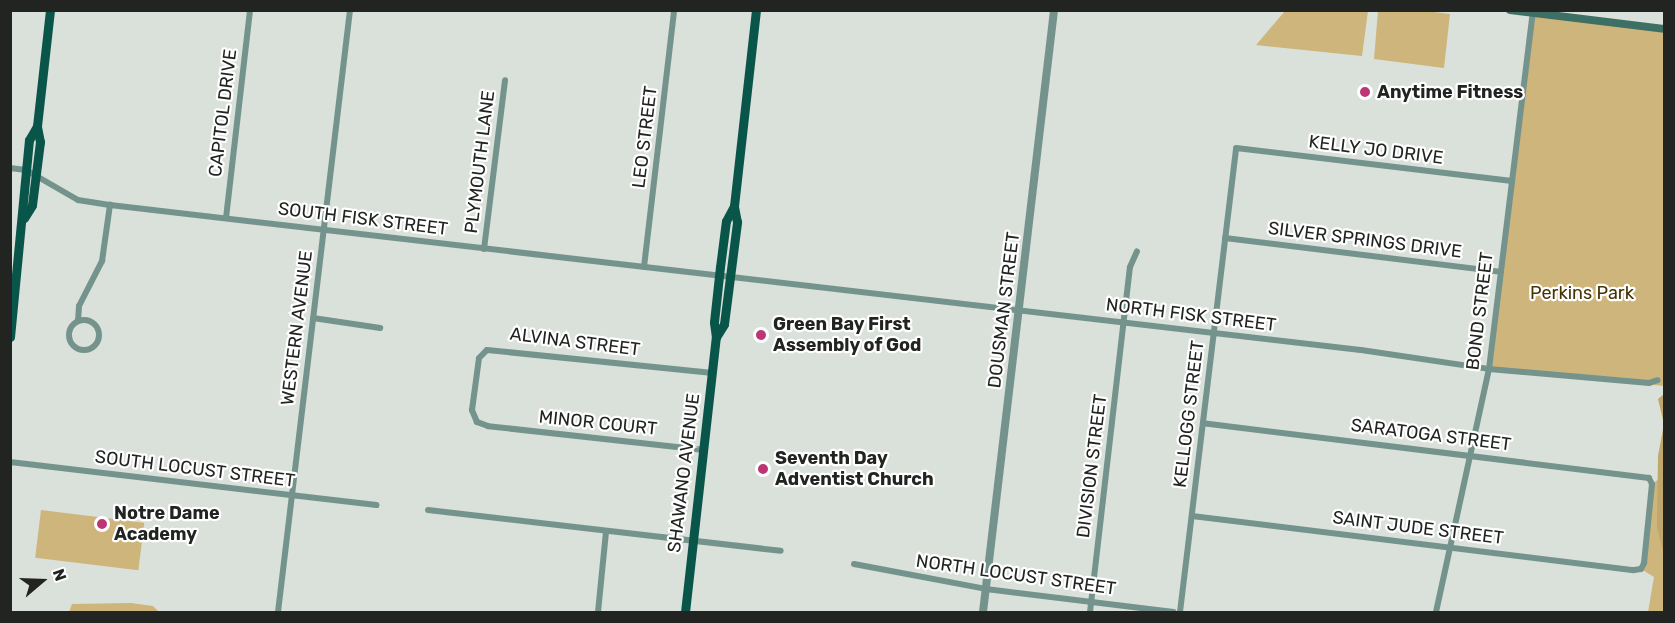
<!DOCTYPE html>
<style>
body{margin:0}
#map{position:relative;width:1675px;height:623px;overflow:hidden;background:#dae0da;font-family:Rubik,sans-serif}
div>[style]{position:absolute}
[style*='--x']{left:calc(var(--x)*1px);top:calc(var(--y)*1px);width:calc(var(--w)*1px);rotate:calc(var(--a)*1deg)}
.green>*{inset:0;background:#ceb57b;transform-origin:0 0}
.forest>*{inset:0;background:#c0a76b}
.minor>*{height:6px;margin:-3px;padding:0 3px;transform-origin:3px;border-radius:3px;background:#74938c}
.minor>.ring{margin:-3px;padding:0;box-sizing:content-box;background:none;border:6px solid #74938c;border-radius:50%}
.tertiary>*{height:8px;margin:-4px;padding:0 4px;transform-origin:4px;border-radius:4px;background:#74938c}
.secondary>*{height:8px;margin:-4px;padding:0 4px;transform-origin:4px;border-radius:4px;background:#3e6f65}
.primary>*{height:9px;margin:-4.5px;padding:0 4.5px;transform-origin:4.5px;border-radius:4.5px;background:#0a554a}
.dots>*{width:16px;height:16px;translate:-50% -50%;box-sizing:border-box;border:3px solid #fff;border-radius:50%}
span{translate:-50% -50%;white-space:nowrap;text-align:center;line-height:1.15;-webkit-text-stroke:4.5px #fff;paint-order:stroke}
.poi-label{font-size:18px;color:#222422;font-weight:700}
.left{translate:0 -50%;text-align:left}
.street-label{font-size:18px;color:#222422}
.park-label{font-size:18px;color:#453401}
.frame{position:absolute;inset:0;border:12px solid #222422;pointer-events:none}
.north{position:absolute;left:12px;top:551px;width:60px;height:60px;-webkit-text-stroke:4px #fff;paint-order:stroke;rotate:71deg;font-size:16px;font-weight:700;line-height:24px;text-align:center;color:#222422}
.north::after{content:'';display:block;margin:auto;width:21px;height:27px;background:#222422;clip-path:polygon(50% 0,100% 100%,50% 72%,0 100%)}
</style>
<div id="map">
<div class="green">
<div style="clip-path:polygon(1418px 10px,1450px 14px,1444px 68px,1374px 59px,1378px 11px)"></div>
<div style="clip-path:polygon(1285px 11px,1368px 11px,1362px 56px,1256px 45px)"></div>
<div style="clip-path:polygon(1533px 14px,1664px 29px,1664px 386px,1489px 369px)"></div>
<div style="clip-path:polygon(1664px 465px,1664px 612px,1648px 612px,1654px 577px,1641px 569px,1652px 484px,1663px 476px)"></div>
<div style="left:41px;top:510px;width:104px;height:48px;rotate:7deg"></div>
<div style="clip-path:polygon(131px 603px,153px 606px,159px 612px,69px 612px,72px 604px)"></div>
</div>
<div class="forest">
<div style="clip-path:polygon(1664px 394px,1664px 555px,1657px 527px,1658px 456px,1664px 424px,1658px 399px)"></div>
</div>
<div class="minor">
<div style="--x:10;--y:168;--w:16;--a:7"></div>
<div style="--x:26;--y:170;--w:60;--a:30"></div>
<div style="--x:78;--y:200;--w:32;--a:9"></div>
<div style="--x:110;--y:205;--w:1259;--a:6.61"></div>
<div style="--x:1361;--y:350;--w:129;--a:8.4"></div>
<div style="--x:1489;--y:369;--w:161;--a:5"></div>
<div style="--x:1649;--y:383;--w:9;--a:-18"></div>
<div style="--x:226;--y:218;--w:209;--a:-83.4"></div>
<div style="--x:1225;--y:238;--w:278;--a:7"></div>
<div style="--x:484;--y:249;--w:170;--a:-82.9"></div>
<div style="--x:644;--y:267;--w:259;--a:-83.3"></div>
<div style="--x:313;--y:318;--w:68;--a:8.5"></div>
<div class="ring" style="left:69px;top:320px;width:24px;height:24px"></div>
<div style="--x:78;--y:321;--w:15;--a:-86"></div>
<div style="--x:79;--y:306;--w:51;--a:-62.9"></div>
<div style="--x:102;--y:261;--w:57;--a:-81.9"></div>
<div style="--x:704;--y:450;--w:217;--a:-173.7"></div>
<div style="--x:488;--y:426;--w:12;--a:-160"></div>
<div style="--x:477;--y:422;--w:13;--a:-113"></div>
<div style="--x:472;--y:410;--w:52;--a:-82.3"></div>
<div style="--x:479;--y:358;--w:11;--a:-45"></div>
<div style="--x:487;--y:350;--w:227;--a:5.8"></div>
<div style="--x:10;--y:462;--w:369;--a:6.7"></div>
<div style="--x:428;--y:510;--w:355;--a:6.6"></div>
<div style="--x:1192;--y:516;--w:445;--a:7"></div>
<div style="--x:1634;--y:570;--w:7;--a:-8"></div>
<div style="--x:1641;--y:569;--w:7;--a:-63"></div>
<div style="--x:1644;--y:563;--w:79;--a:-84.2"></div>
<div style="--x:1652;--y:484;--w:7;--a:-117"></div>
<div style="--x:1649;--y:478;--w:449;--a:-173"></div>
<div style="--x:854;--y:564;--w:134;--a:10.7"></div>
<div style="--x:986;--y:589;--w:189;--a:7"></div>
<div style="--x:278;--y:612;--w:606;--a:-83.18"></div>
<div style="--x:598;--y:612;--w:80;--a:-84.3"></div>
<div style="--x:1090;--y:612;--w:347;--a:-83.4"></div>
<div style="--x:1130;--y:267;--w:17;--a:-66"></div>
<div style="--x:1180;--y:612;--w:467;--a:-83.1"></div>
<div style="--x:1236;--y:148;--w:278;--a:6.8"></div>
<div style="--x:1436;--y:612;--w:249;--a:-77.7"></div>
<div style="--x:1489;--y:369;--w:362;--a:-83"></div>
</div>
<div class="tertiary">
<div style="--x:983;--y:612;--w:606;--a:-83.27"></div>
</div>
<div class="secondary">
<div style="--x:1510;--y:10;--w:155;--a:7"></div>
</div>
<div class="primary">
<div style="--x:24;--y:218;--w:15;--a:-58"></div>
<div style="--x:32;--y:205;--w:64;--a:-82.8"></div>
<div style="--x:40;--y:142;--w:16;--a:-101"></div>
<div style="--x:37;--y:126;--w:117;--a:-83.6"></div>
<div style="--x:10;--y:337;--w:198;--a:-84.5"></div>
<div style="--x:29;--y:140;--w:16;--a:-60"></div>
<div style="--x:716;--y:337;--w:15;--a:-58"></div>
<div style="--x:724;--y:324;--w:103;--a:-82.7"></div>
<div style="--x:737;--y:222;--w:16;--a:-101"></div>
<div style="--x:734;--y:206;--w:197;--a:-83.6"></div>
<div style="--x:685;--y:612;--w:277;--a:-83.6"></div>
<div style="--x:716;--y:337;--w:15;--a:-98"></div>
<div style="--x:714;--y:322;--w:55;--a:-83.8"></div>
<div style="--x:720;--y:267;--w:46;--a:-82.6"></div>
<div style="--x:726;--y:221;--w:17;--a:-62"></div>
</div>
<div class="dots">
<div style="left:1365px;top:92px;background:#bd3575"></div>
<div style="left:761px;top:335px;background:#bd3575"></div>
<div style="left:763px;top:469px;background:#bd3575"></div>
<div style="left:102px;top:524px;background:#bd3575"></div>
</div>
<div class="poi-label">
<span class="left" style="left:1377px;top:92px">Anytime Fitness</span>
<span class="left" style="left:773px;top:335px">Green Bay First<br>Assembly of God</span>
<span class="left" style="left:775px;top:469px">Seventh Day<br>Adventist Church</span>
<span class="left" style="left:114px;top:524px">Notre Dame<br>Academy</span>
</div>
<div class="street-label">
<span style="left:223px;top:113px;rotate:-83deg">CAPITOL DRIVE</span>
<span style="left:645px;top:137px;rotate:-83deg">LEO STREET</span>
<span style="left:1376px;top:150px;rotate:7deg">KELLY JO DRIVE</span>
<span style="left:480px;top:162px;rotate:-83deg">PLYMOUTH LANE</span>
<span style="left:363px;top:219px;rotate:7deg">SOUTH FISK STREET</span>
<span style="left:1365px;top:240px;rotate:7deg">SILVER SPRINGS DRIVE</span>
<span style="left:1004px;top:310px;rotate:-83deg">DOUSMAN STREET</span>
<span style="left:1480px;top:311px;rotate:-83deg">BOND STREET</span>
<span style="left:1191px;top:315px;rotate:7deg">NORTH FISK STREET</span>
<span style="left:297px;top:328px;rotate:-83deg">WESTERN AVENUE</span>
<span style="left:575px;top:342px;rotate:7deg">ALVINA STREET</span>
<span style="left:1189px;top:414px;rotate:-83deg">KELLOGG STREET</span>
<span style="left:598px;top:423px;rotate:6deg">MINOR COURT</span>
<span style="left:1431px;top:435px;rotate:7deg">SARATOGA STREET</span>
<span style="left:1092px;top:466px;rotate:-83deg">DIVISION STREET</span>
<span style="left:195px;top:469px;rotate:7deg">SOUTH LOCUST STREET</span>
<span style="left:684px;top:473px;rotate:-83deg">SHAWANO AVENUE</span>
<span style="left:1418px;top:528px;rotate:7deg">SAINT JUDE STREET</span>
<span style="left:1016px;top:575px;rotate:8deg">NORTH LOCUST STREET</span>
</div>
<div class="park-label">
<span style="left:1582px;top:293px">Perkins Park</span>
</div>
<div class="frame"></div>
<div class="north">N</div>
</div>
